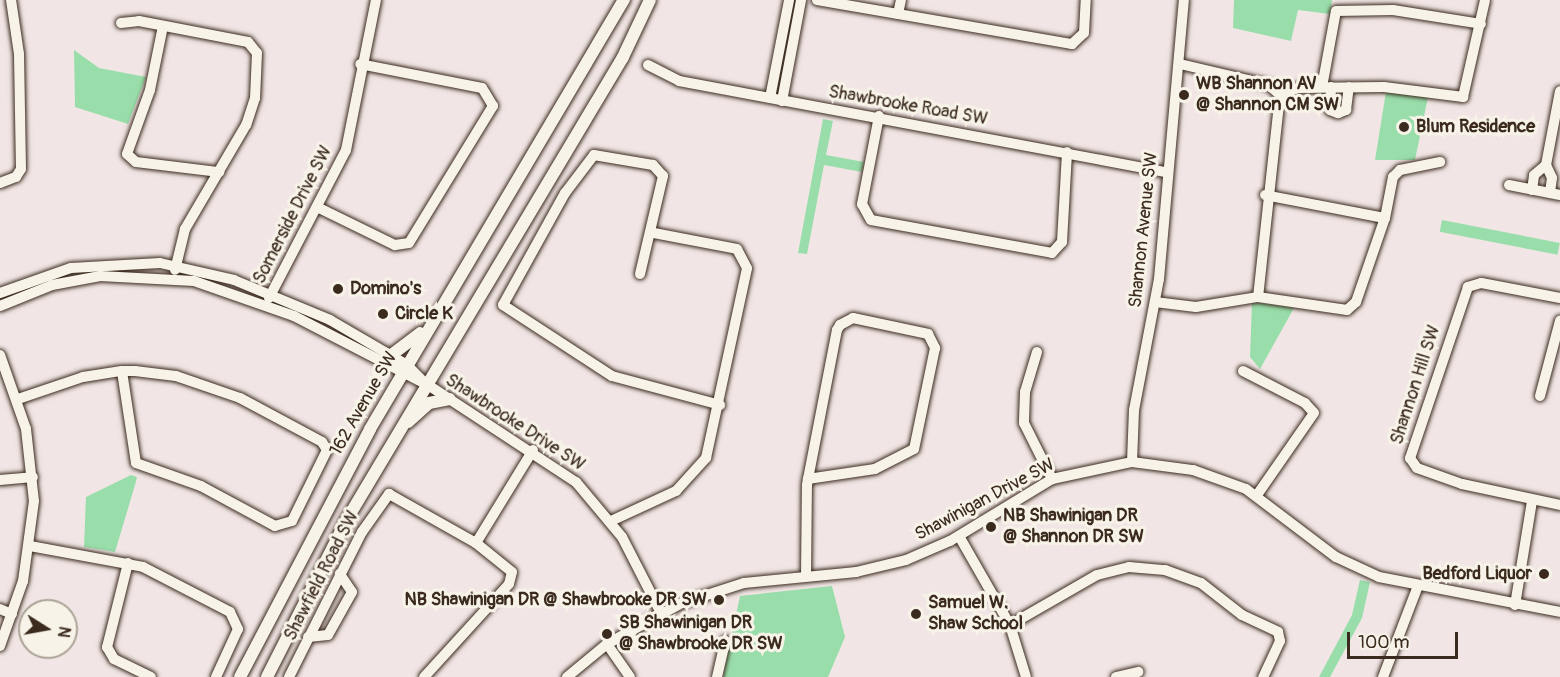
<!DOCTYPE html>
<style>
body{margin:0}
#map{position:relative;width:1560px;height:677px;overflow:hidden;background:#f1e6e5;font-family:Pangolin,sans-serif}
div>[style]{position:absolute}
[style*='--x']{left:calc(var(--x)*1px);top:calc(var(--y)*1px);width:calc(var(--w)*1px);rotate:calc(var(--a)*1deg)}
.green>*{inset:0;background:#99deaa;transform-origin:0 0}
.roads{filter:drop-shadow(0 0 2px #3b2a1e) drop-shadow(0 0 2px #3b2a1e)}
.minor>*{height:10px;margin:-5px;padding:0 5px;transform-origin:5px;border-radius:5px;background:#f7f3e8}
.major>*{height:12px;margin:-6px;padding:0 6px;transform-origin:6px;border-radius:6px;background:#f7f3e8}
.dots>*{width:16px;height:16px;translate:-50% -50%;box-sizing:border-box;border:3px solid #f7f3e8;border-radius:50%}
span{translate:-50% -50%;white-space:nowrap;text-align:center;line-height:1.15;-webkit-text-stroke:6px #f7f3e8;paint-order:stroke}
.poi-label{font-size:18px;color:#3b2a1e;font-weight:700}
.left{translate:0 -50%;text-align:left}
.right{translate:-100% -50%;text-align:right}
.street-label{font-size:18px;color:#3b2a1e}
.north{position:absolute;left:18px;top:599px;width:60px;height:60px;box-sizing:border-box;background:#f7f3e8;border:2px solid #aca397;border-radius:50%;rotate:101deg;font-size:16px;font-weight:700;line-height:24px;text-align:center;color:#3b2a1e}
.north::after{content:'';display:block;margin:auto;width:21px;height:27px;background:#3b2a1e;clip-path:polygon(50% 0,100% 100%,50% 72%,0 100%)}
.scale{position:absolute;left:1347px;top:632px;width:111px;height:27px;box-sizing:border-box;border:3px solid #3b2a1e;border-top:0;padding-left:8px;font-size:18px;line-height:21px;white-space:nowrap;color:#3b2a1e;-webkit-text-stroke:4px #f7f3e8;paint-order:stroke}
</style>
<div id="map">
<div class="green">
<div style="clip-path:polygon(1234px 0,1332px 0,1330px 14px,1298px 10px,1291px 41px,1233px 28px)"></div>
<div style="clip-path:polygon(74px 50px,99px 68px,146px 77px,128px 124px,75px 107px)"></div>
<div style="clip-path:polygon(1386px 92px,1428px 97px,1415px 160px,1375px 160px)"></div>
<div style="clip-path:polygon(823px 119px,833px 121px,826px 155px,864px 162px,862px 172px,824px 165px,807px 254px,798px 253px)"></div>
<div style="left:1442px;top:220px;width:120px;height:12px;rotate:11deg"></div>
<div style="clip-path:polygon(1252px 302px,1294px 308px,1260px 369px,1250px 357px)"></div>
<div style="clip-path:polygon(131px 475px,137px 477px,135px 485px,115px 552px,84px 547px,86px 497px)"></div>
<div style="clip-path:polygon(1360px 580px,1370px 582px,1362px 618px,1330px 677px,1319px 677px,1352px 615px)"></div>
<div style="clip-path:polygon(832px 586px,845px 637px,828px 677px,723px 677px,740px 596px)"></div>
</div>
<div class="roads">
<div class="minor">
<div style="--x:817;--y:0;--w:259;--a:9.8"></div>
<div style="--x:1072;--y:44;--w:16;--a:-43"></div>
<div style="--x:1084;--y:33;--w:33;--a:-87"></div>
<div style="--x:898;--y:14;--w:14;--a:-78"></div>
<div style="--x:121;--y:23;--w:18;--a:-6"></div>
<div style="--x:139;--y:21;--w:111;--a:10.9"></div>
<div style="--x:248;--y:42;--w:14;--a:51"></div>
<div style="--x:257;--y:53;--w:45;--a:92.5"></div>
<div style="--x:255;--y:98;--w:28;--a:108"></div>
<div style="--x:246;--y:125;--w:121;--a:120.4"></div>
<div style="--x:185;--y:229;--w:42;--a:103.7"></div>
<div style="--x:163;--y:26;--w:65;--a:101.5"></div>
<div style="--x:150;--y:90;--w:68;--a:109.8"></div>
<div style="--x:127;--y:154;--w:12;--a:42"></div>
<div style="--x:136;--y:162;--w:84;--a:6.9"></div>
<div style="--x:1180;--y:64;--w:91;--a:13.3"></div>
<div style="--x:1269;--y:85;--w:15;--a:42"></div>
<div style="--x:1280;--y:95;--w:203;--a:96.2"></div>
<div style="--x:648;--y:65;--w:35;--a:27"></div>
<div style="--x:679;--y:81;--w:495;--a:10.6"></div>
<div style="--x:1322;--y:87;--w:77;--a:-79.6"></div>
<div style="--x:1336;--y:11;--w:57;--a:-1"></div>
<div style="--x:1393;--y:10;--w:89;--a:9"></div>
<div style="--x:1331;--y:87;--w:23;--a:92"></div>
<div style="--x:1330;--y:110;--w:9;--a:21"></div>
<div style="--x:1338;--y:113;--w:9;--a:-21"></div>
<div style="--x:1346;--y:110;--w:23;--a:-83"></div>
<div style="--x:1280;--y:95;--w:19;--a:-21"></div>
<div style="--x:1298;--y:88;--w:86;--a:-0.7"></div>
<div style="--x:1384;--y:87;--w:80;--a:7.2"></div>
<div style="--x:1463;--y:97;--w:99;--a:-77.2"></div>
<div style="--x:770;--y:98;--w:100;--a:-79"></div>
<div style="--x:782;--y:101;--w:103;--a:-79.3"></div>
<div style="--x:879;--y:116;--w:90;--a:100.9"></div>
<div style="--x:862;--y:204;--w:18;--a:61"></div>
<div style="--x:871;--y:220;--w:184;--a:10.3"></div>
<div style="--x:1052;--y:253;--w:15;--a:-48"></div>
<div style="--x:1062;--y:242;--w:90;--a:-86.8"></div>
<div style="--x:1546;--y:165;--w:75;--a:-79.3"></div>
<div style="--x:0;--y:183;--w:17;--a:-21"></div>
<div style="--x:16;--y:177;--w:9;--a:-58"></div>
<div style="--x:21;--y:169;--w:115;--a:-91"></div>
<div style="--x:19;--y:54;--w:55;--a:-98.4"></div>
<div style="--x:1509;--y:185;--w:52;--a:11.1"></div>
<div style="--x:1532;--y:190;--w:15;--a:-82"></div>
<div style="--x:1534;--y:175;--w:16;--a:-40"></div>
<div style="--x:1546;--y:165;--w:14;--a:65"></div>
<div style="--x:1552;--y:178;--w:15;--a:98"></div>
<div style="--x:1265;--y:195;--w:122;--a:10.9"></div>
<div style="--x:317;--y:207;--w:87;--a:26"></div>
<div style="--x:395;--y:245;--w:14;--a:-8"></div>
<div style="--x:409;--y:243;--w:161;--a:-58.5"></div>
<div style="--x:493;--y:106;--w:21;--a:-121"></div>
<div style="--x:482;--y:88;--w:124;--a:-168.9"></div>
<div style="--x:640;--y:274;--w:101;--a:-76.8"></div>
<div style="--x:663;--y:176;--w:15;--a:-132"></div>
<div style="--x:653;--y:165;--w:60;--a:-170.4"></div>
<div style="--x:594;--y:155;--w:48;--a:127.3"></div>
<div style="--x:565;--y:193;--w:128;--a:119"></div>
<div style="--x:503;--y:305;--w:130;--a:33.1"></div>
<div style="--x:612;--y:376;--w:112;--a:15"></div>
<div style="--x:0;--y:293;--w:75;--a:-19.4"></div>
<div style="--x:71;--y:268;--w:89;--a:-3.2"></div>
<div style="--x:160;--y:263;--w:76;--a:12.9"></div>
<div style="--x:234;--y:280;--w:104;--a:22.6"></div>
<div style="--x:330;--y:320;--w:89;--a:30.3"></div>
<div style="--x:407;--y:365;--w:25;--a:45"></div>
<div style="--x:425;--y:383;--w:181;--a:33.3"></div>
<div style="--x:576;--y:482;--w:72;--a:50.1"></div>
<div style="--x:622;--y:537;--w:85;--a:62.8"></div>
<div style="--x:269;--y:298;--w:167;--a:-62.5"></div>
<div style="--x:346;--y:150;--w:153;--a:-78.7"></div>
<div style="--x:1560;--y:298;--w:80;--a:-169.2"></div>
<div style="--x:1481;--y:283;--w:14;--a:163"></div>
<div style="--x:1468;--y:287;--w:181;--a:108.7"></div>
<div style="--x:1410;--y:458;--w:12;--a:55"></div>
<div style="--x:1417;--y:468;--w:48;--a:19.6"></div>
<div style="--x:1462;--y:484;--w:100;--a:12.1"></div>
<div style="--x:1155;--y:302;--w:41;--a:7"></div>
<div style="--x:1196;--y:307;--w:63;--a:-9.2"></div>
<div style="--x:1258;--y:297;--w:90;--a:8.3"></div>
<div style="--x:1347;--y:310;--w:12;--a:-42"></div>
<div style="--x:1356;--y:302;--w:89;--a:-71"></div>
<div style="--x:1385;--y:218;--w:42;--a:-79"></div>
<div style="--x:1393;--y:177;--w:10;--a:-45"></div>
<div style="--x:1400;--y:170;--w:41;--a:-11.3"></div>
<div style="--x:0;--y:306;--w:56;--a:-22"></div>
<div style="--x:52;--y:285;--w:49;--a:-10.6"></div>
<div style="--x:100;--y:276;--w:94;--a:3"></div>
<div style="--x:194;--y:281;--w:106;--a:19.3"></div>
<div style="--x:294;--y:316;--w:144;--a:27.3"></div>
<div style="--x:1037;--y:352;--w:42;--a:106.7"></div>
<div style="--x:1025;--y:392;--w:31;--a:92"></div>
<div style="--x:1024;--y:423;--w:63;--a:63.4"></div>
<div style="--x:0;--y:355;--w:78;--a:70.6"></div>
<div style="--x:26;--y:429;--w:72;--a:83.7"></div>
<div style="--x:34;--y:501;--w:81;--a:97.8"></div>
<div style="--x:23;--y:581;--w:69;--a:109.5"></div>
<div style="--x:1243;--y:371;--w:70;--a:27.3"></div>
<div style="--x:1305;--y:403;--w:13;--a:48"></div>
<div style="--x:1314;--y:413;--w:100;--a:124.8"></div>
<div style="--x:1540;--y:396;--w:78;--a:-75.1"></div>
<div style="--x:18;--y:399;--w:69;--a:-18.7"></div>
<div style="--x:83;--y:377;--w:39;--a:-9"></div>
<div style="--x:122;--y:371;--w:13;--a:0"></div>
<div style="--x:135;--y:371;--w:41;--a:7"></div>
<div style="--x:176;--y:376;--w:68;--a:19"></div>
<div style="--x:240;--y:398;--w:93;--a:28.2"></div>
<div style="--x:322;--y:442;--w:9;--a:58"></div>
<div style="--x:327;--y:450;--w:79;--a:116.2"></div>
<div style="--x:292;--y:521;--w:18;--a:164"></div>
<div style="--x:275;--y:526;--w:84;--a:-151.6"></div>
<div style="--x:201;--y:486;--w:69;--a:-160.5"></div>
<div style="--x:136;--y:463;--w:93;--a:-98.7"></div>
<div style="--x:1132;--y:462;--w:52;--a:-87.8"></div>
<div style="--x:1134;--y:410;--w:133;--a:-79.2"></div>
<div style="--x:1159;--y:279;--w:280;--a:-84.9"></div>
<div style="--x:0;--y:480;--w:33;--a:-5"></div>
<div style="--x:611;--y:521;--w:72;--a:-24.8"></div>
<div style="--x:676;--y:491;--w:45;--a:-47.7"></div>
<div style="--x:706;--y:458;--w:194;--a:-77.8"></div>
<div style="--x:747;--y:268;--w:21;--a:-118"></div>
<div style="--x:737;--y:249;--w:85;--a:-169.1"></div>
<div style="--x:959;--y:536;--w:103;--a:60.2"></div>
<div style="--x:1010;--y:625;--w:54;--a:72.9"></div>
<div style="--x:476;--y:543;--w:109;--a:-58.5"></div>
<div style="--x:30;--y:546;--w:115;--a:10.5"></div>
<div style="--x:143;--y:567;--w:98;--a:27.3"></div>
<div style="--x:230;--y:612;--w:19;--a:65"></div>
<div style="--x:238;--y:629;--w:53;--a:114.6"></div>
<div style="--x:128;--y:563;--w:87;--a:104"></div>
<div style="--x:107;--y:647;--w:14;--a:60"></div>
<div style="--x:114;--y:659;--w:41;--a:25.9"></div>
<div style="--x:806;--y:576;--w:91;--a:-89.4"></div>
<div style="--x:807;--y:485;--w:6;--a:-81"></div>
<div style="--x:808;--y:479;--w:152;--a:-79"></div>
<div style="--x:837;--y:330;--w:6;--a:-59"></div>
<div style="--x:840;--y:325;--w:15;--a:-28"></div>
<div style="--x:853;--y:318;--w:77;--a:12"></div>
<div style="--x:928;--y:334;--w:16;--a:63"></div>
<div style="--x:935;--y:348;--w:103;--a:101.7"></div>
<div style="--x:914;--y:449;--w:44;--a:152.9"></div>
<div style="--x:875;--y:469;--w:68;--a:171.5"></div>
<div style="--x:1515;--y:605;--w:105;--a:-80.7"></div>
<div style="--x:0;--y:609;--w:13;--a:23"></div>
<div style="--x:1010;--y:625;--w:100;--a:-29.9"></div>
<div style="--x:1097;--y:575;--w:33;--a:-14"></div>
<div style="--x:1129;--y:567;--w:36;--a:5"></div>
<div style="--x:1165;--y:570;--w:38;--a:20"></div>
<div style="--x:1201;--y:583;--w:52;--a:38"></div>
<div style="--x:1242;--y:615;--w:40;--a:25"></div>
<div style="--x:1278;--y:632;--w:9;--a:77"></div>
<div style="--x:1280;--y:641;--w:40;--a:115"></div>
<div style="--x:308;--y:637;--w:20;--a:-6"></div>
<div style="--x:328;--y:635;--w:49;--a:-60.8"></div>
<div style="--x:352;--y:592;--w:22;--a:-124"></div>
<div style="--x:607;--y:644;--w:40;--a:55.1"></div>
<div style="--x:289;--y:677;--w:162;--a:-63.3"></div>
<div style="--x:362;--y:532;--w:47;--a:-54.6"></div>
<div style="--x:389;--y:494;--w:100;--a:29.4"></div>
<div style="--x:476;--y:543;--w:46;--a:38.9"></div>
<div style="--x:512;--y:572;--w:12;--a:104"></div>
<div style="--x:509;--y:584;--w:126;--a:132.4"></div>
<div style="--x:567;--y:677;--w:52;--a:-39.5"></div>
<div style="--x:607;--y:644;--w:85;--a:-28.7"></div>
<div style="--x:682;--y:603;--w:65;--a:-17.9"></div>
<div style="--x:744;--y:583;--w:113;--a:-5.6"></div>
<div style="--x:856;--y:572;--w:51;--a:-13.5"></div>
<div style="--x:906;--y:560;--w:48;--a:-23.4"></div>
<div style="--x:950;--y:541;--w:119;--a:-31.3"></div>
<div style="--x:1052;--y:479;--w:82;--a:-12"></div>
<div style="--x:1132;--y:462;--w:62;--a:7.5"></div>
<div style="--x:1193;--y:470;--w:56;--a:19.7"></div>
<div style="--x:1246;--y:489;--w:113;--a:37.1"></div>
<div style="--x:1336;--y:557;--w:47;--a:24.9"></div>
<div style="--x:1379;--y:577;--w:184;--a:10.9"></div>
<div style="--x:717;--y:677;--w:37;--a:-77"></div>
<div style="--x:1116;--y:677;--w:23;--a:-13"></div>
<div style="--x:1383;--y:677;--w:97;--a:-69"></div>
</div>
<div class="major">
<div style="--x:390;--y:356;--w:38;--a:-37"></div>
<div style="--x:408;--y:422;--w:28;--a:-42"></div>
<div style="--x:429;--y:403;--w:21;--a:-11"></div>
<div style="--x:240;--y:677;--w:280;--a:-62.3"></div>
<div style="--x:370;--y:429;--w:499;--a:-59.4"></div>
<div style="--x:267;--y:677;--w:175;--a:-63.1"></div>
<div style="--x:346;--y:521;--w:540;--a:-59.16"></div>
<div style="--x:623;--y:57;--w:63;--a:-64.7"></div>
</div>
</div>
<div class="dots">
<div style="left:1184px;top:95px;background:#3b2a1e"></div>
<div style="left:1404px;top:127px;background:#3b2a1e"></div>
<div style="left:338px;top:289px;background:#3b2a1e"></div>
<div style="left:383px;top:314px;background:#3b2a1e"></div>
<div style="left:991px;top:527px;background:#3b2a1e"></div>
<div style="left:1544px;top:574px;background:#3b2a1e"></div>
<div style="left:719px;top:600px;background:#3b2a1e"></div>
<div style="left:916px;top:614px;background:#3b2a1e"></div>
<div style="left:607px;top:634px;background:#3b2a1e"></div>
</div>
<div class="poi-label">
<span class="left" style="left:1196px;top:95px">WB Shannon AV<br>@ Shannon CM SW</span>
<span class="left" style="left:1416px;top:127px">Blum Residence</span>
<span class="left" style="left:350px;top:289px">Domino's</span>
<span class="left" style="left:395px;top:314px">Circle K</span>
<span class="left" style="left:1003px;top:527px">NB Shawinigan DR<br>@ Shannon DR SW</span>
<span class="right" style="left:1532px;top:574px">Bedford Liquor</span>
<span class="right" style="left:707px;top:600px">NB Shawinigan DR @ Shawbrooke DR SW</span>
<span class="left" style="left:928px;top:614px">Samuel W.<br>Shaw School</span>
<span class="left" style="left:619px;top:634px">SB Shawinigan DR<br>@ Shawbrooke DR SW</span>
</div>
<div class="street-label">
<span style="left:908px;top:106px;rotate:10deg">Shawbrooke Road SW</span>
<span style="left:293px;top:215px;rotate:-63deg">Somerside Drive SW</span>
<span style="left:1144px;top:230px;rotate:-84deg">Shannon Avenue SW</span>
<span style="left:1416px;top:385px;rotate:-72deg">Shannon Hill SW</span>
<span style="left:364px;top:404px;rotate:-60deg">162 Avenue SW</span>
<span style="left:515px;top:423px;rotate:33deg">Shawbrooke Drive SW</span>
<span style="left:985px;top:500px;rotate:-28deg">Shawinigan Drive SW</span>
<span style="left:322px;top:576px;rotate:-63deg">Shawfield Road SW</span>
</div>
<div class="north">N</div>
<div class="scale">100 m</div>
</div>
